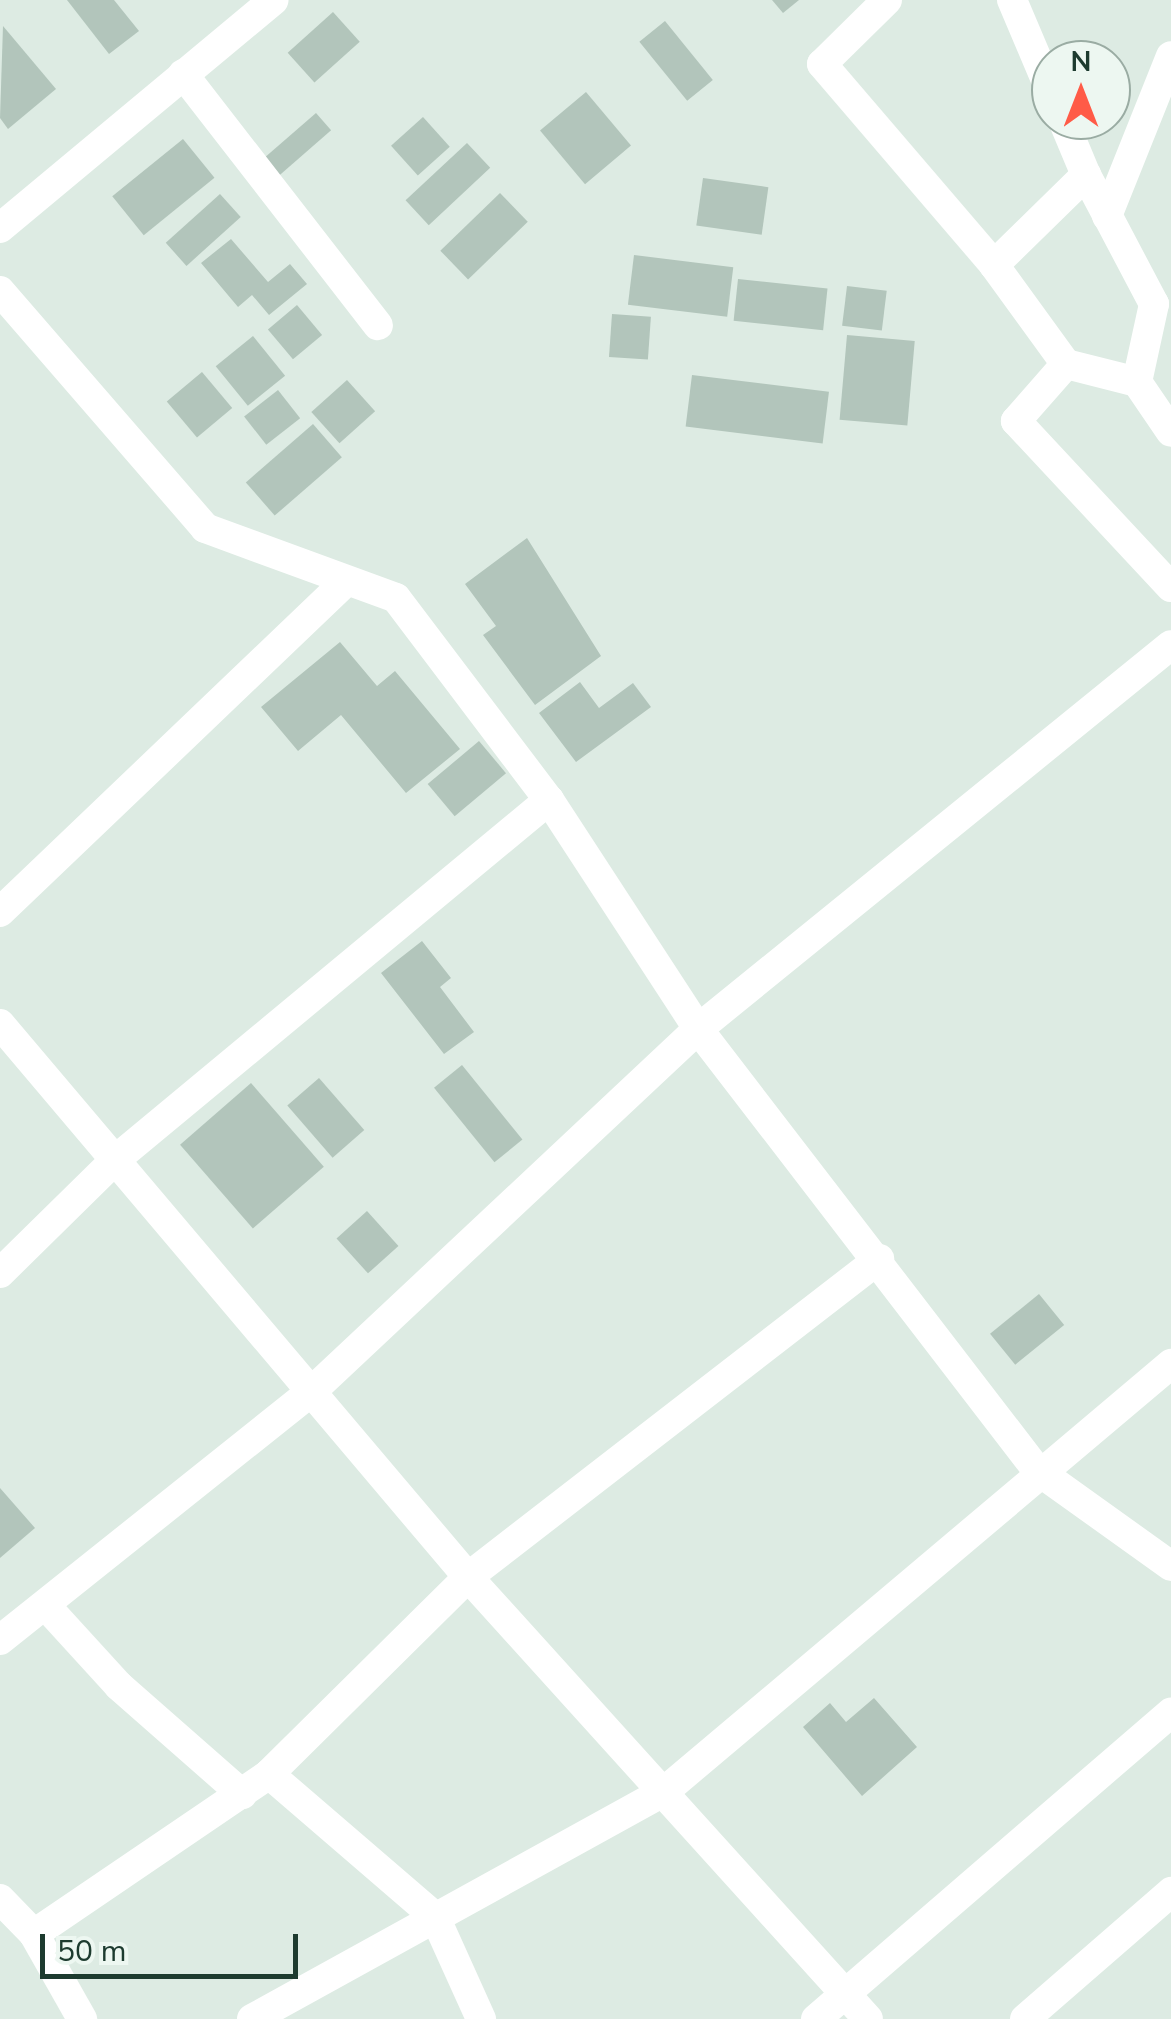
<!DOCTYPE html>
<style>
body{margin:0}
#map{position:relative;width:1171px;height:2019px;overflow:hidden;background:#ddebe3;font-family:"Nunito Sans",sans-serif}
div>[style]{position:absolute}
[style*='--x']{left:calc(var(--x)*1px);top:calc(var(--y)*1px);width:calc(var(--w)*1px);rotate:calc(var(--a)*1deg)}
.building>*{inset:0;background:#b2c5bb;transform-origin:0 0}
.minor>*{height:30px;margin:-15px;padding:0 15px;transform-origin:15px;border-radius:15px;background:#fff}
span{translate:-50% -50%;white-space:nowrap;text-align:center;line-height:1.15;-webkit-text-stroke:10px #edf7f1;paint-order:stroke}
.north{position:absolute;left:1031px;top:40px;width:100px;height:100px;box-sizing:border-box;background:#edf7f1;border:2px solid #9aaca3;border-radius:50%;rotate:0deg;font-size:28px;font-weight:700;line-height:40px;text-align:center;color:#1d3b2f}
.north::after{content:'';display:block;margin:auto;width:35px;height:45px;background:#ff5b47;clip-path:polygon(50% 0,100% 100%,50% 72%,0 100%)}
.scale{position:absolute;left:40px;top:1934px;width:258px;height:45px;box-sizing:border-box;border:5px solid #1d3b2f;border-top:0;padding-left:12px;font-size:30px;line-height:35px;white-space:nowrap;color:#1d3b2f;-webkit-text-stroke:8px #edf7f1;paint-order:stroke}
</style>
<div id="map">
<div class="building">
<div style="clip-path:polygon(67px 0,114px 0,139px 31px,109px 54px)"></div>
<div style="clip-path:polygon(772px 0,799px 0,783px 13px)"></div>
<div style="left:333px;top:12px;width:40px;height:61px;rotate:48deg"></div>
<div style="left:665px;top:21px;width:76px;height:33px;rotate:51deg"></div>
<div style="clip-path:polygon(3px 26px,56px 89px,8px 129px,0 118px)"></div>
<div style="left:586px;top:92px;width:70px;height:60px;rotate:50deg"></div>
<div style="left:316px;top:113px;width:23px;height:79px;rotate:49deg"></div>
<div style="left:423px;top:117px;width:40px;height:43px;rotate:48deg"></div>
<div style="left:183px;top:139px;width:50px;height:91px;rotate:51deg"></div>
<div style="left:467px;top:143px;width:34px;height:84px;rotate:47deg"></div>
<div style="left:703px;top:178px;width:66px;height:48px;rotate:8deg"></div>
<div style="left:500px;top:193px;width:40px;height:83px;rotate:46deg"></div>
<div style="left:220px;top:194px;width:31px;height:73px;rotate:48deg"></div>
<div style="clip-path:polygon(231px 239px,268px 282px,290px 264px,307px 284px,269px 315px,252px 295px,238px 307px,201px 263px)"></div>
<div style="left:634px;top:255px;width:100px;height:50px;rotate:7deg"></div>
<div style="left:738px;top:279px;width:90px;height:42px;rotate:6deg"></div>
<div style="left:847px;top:286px;width:40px;height:40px;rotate:7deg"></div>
<div style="left:297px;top:305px;width:39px;height:38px;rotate:50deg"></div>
<div style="left:612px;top:314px;width:39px;height:43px;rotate:4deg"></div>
<div style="left:847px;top:335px;width:68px;height:85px;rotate:5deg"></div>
<div style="left:253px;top:336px;width:51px;height:48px;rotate:51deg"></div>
<div style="left:202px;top:372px;width:47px;height:46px;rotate:50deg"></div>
<div style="left:692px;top:375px;width:138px;height:52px;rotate:7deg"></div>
<div style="left:347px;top:380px;width:42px;height:48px;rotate:48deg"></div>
<div style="left:278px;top:390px;width:36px;height:43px;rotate:52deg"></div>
<div style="left:313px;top:424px;width:44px;height:89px;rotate:49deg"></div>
<div style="clip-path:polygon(527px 538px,601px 656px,535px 705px,483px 635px,496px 626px,465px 584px)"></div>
<div style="clip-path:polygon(340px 642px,377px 686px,395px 671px,460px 749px,406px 793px,341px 715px,298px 751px,261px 707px)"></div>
<div style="clip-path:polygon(580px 682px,599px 708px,633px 683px,651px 707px,576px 762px,539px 713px)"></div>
<div style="left:479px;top:741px;width:42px;height:67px;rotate:50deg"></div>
<div style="clip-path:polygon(422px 941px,451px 978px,440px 987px,474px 1032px,444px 1054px,381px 973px)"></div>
<div style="left:462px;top:1065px;width:96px;height:36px;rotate:51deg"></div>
<div style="left:319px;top:1078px;width:69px;height:42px;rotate:49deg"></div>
<div style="left:251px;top:1083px;width:111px;height:94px;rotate:49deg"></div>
<div style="left:367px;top:1211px;width:47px;height:41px;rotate:48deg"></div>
<div style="left:1039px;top:1294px;width:40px;height:63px;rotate:51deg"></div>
<div style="clip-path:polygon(0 1488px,35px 1528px,0 1558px)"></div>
<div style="clip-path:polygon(874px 1698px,917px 1747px,862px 1796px,803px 1727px,830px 1703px,846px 1722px)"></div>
</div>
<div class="minor">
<div style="--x:887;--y:0;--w:91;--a:135.4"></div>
<div style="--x:822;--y:64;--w:265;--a:49.4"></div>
<div style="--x:994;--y:265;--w:122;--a:54"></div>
<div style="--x:1066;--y:364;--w:76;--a:131.3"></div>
<div style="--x:1016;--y:421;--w:227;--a:47"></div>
<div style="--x:1012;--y:0;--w:100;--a:67"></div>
<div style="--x:183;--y:74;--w:318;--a:52.2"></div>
<div style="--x:1107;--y:216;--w:172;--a:-68.2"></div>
<div style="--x:0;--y:228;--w:356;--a:-39.8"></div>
<div style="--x:994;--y:265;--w:129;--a:-44.4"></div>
<div style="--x:1086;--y:175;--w:60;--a:-112.7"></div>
<div style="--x:0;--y:291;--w:313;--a:49.1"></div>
<div style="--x:205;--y:528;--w:203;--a:20.1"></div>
<div style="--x:396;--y:598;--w:253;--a:52.9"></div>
<div style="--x:549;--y:800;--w:273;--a:56.9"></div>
<div style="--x:698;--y:1029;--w:556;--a:52.45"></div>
<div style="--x:1037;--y:1470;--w:165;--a:35.6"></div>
<div style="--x:1066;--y:364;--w:73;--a:14.2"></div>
<div style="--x:1137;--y:382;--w:80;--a:-77.7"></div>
<div style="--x:1154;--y:304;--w:146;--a:-117.8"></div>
<div style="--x:1137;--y:382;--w:60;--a:55.8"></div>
<div style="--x:0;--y:912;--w:477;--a:-43.7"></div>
<div style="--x:0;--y:1024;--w:724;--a:49.76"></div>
<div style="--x:468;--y:1577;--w:596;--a:47.86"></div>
<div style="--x:0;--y:1273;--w:161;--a:-44.5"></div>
<div style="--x:115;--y:1160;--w:564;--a:-39.68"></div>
<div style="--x:46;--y:1606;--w:108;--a:47.6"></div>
<div style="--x:119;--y:1686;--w:164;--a:41.3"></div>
<div style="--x:0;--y:1640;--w:398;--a:-38.6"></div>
<div style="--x:311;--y:1392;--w:531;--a:-43.17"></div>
<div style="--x:698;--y:1029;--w:609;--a:-39.07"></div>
<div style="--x:269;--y:1774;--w:219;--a:40.7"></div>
<div style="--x:435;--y:1917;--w:112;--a:65.7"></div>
<div style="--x:0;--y:1899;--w:49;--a:45.8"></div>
<div style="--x:34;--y:1934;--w:98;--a:60.5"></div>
<div style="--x:34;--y:1934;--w:284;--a:-34.2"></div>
<div style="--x:269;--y:1774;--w:280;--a:-44.7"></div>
<div style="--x:468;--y:1577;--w:520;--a:-37.73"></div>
<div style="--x:252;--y:2019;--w:473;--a:-28.9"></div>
<div style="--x:666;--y:1790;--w:661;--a:-40.15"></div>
<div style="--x:816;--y:2019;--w:469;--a:-40.8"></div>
<div style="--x:1025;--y:2019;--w:194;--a:-41"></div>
</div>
<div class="north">N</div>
<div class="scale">50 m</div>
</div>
